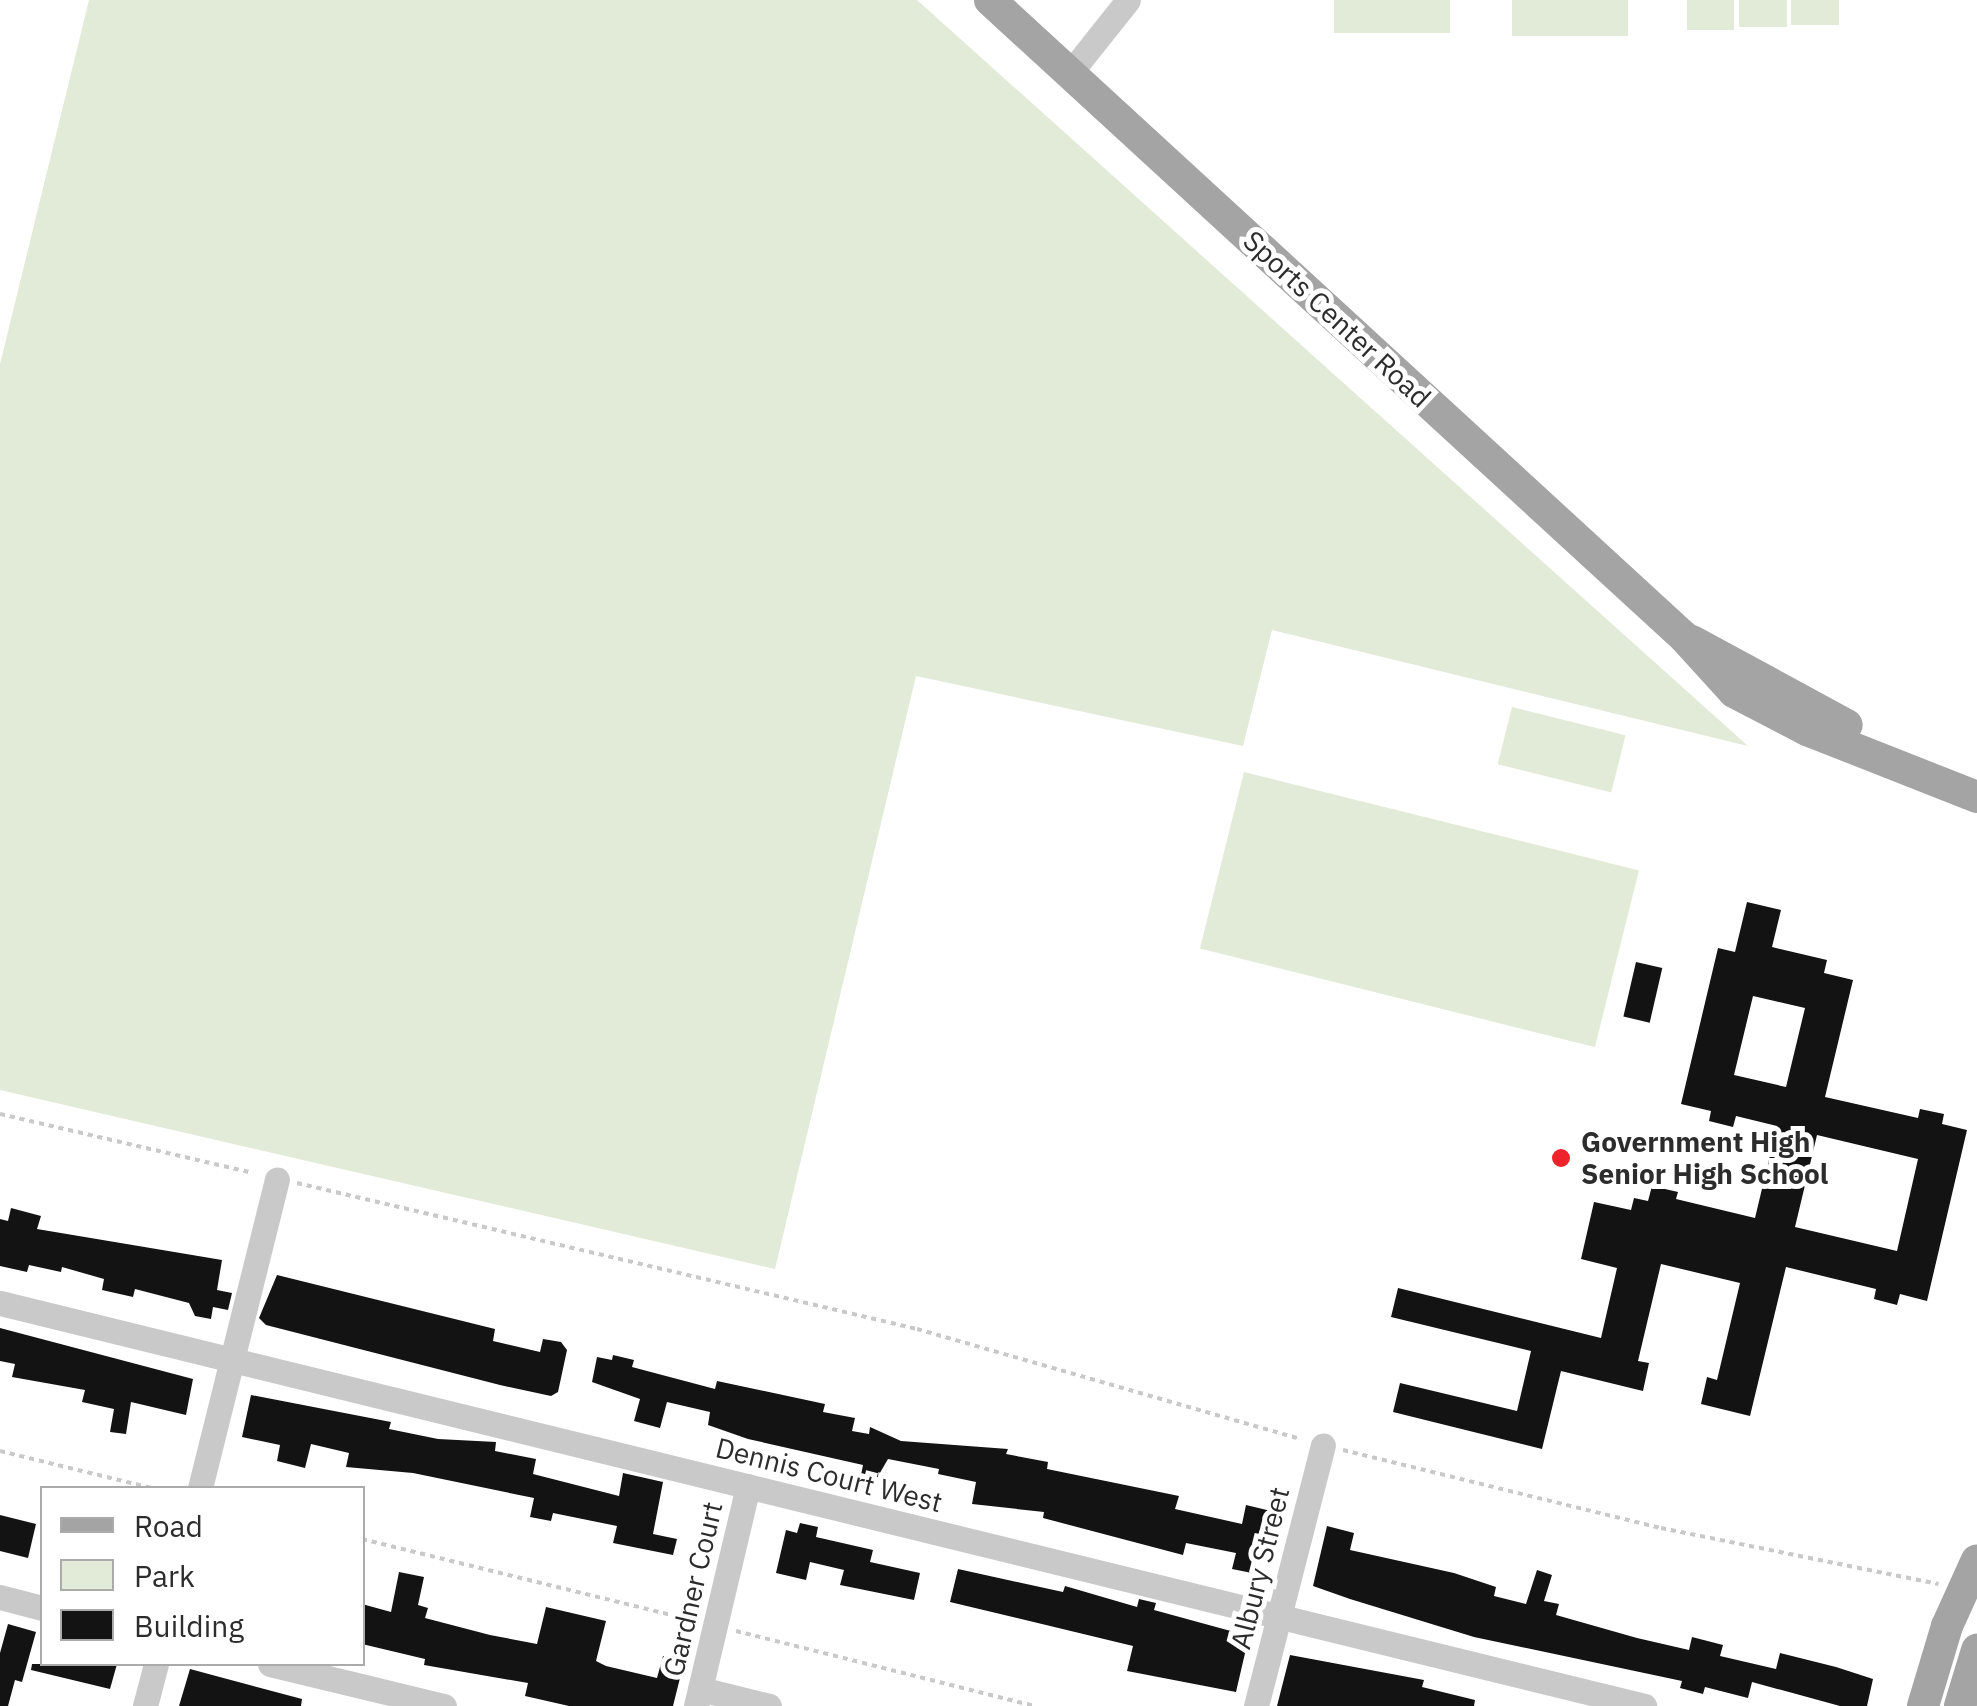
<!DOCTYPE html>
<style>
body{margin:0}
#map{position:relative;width:1977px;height:1706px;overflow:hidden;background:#fff;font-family:"IBM Plex Sans",sans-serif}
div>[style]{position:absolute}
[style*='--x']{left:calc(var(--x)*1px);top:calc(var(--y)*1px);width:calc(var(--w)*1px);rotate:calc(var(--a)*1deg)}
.green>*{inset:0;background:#e1ebd8;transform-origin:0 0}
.building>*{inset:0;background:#131313;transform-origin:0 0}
.path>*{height:4px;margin-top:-2px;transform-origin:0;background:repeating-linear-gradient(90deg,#c9c9c9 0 5px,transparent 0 10px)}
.minor>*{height:25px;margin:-12.5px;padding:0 12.5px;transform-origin:12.5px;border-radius:12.5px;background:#c9c9c9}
.major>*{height:32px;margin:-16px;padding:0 16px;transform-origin:16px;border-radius:16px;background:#a4a4a4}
.dots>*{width:28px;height:28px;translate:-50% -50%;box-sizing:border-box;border:5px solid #fff;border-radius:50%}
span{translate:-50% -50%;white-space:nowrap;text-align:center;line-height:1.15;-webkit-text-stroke:10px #fff;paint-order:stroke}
.street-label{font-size:28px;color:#2c2c2c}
.poi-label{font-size:28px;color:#2c2c2c;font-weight:700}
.left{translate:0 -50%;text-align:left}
.legend{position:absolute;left:40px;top:1486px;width:325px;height:180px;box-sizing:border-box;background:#fff;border:2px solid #ababab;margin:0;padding:12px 18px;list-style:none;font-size:30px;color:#2c2c2c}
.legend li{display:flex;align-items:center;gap:20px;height:50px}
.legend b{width:50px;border:2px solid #ababab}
</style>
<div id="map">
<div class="green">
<div style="clip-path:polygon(89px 0,917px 0,1748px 746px,1272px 630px,1243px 746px,916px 676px,775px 1269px,0 1090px,0 364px)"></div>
<div style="left:1334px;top:0;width:116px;height:33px"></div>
<div style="left:1512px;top:0;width:116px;height:36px"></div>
<div style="left:1687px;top:0;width:47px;height:30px"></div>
<div style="left:1739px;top:0;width:48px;height:27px"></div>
<div style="left:1791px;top:0;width:48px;height:25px"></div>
<div style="left:1512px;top:707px;width:117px;height:59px;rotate:14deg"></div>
<div style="left:1244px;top:772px;width:407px;height:182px;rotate:14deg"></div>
</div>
<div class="building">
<div style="clip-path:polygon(evenodd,1747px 902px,1781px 910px,1772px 947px,1827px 960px,1824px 973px,1853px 980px,1825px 1097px,1918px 1118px,1920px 1109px,1944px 1114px,1942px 1124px,1967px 1130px,1927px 1301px,1900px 1294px,1897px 1305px,1874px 1299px,1876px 1289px,1786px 1267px,1750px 1416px,1701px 1404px,1707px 1377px,1717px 1380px,1740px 1283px,1661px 1264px,1638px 1361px,1649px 1363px,1643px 1391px,1561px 1371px,1542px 1449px,1393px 1412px,1400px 1383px,1517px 1411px,1531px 1351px,1391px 1317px,1398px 1288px,1601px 1338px,1617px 1268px,1581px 1259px,1594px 1202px,1631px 1210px,1634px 1198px,1648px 1201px,1652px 1186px,1678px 1192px,1676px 1199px,1755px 1218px,1777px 1126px,1736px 1116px,1733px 1127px,1709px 1121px,1711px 1111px,1681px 1104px,1718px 948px,1735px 952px,1747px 902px,1753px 996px,1805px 1008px,1786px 1087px,1734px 1075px,1753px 996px,1747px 902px,1817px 1135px,1918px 1159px,1897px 1251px,1795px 1227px,1817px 1135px)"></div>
<div style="left:1636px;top:962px;width:27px;height:56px;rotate:13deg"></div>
<div style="clip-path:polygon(11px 1208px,41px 1216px,37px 1229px,222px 1260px,217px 1290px,232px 1293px,228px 1310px,213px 1307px,211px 1319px,195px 1316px,189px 1303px,135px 1289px,133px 1297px,102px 1290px,104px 1279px,62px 1267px,61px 1272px,29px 1265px,27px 1272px,0 1266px,0 1219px,8px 1221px)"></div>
<div style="clip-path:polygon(277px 1275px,495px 1329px,493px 1341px,540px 1352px,543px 1339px,561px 1342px,567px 1350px,558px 1392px,551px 1396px,500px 1385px,266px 1325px,259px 1318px)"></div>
<div style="clip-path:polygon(0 1328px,193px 1379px,186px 1415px,131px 1402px,126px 1434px,110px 1432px,114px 1409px,82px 1402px,85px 1390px,12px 1377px,15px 1364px,0 1361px)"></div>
<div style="clip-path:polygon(613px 1355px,634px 1360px,632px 1367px,715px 1389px,717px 1381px,825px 1404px,823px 1412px,855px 1418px,852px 1431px,869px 1434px,870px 1427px,901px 1441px,1008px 1449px,1006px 1454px,1048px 1462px,1047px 1469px,1179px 1496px,1175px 1509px,1242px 1524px,1246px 1505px,1271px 1511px,1257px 1574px,1232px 1569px,1236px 1553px,1186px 1543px,1183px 1555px,1043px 1518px,1044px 1512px,972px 1504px,976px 1482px,938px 1474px,939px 1469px,888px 1459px,877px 1478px,861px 1475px,863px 1465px,748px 1439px,708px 1425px,710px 1412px,667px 1402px,660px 1428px,634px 1421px,640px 1399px,592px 1382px,597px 1357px,612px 1360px)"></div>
<div style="clip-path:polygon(251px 1395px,391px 1422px,389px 1429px,438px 1439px,496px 1442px,495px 1451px,536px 1459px,533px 1474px,619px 1496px,623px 1473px,663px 1482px,653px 1534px,677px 1539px,673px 1555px,613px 1543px,617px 1526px,553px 1513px,551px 1521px,530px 1517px,534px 1498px,413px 1473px,346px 1467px,349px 1453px,311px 1444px,305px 1468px,277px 1461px,280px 1445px,242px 1437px)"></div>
<div style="clip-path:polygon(0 1515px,36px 1524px,28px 1558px,0 1551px)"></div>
<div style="clip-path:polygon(800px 1523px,818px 1527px,816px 1537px,873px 1550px,870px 1562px,920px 1573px,914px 1600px,840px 1585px,844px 1570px,810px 1562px,806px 1580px,776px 1573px,786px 1530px,797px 1533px)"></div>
<div style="clip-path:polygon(1327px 1526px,1354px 1533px,1350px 1550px,1454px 1573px,1496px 1587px,1494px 1596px,1526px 1604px,1537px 1570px,1552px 1575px,1544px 1601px,1559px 1604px,1556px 1615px,1637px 1638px,1689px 1650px,1692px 1637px,1723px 1645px,1720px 1656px,1776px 1669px,1780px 1653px,1836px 1667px,1873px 1679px,1867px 1706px,1840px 1706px,1752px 1682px,1748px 1698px,1705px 1687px,1703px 1694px,1680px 1688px,1682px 1681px,1474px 1637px,1350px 1599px,1313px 1586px)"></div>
<div style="clip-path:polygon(958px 1569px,1063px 1592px,1065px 1586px,1137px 1607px,1139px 1599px,1156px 1603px,1154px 1610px,1249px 1636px,1236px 1692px,1127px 1671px,1133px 1646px,950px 1602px)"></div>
<div style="clip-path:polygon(399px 1572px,424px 1577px,418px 1605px,428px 1608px,425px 1618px,490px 1635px,537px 1644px,546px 1607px,606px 1621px,596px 1661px,606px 1666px,657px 1678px,663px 1656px,684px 1662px,673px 1706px,569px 1706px,525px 1696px,528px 1683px,424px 1665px,425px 1659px,362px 1644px,362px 1604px,391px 1612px)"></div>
<div style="clip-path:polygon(8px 1624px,36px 1632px,22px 1682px,15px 1680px,8px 1706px,0 1706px,0 1653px)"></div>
<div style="clip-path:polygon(1290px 1655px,1424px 1680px,1422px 1687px,1475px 1700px,1474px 1706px,1277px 1706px)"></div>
<div style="clip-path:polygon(32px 1664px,117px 1664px,110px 1689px,31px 1670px)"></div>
<div style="clip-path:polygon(190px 1669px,302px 1699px,301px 1706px,179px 1706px)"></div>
</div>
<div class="path">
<div style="--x:0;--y:1114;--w:260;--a:13.1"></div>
<div style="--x:297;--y:1183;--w:637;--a:13.25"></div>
<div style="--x:917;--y:1329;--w:398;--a:16"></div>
<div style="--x:1343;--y:1450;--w:327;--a:13.8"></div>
<div style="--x:1661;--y:1528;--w:283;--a:11.4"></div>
<div style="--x:0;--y:1451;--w:156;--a:13.7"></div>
<div style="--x:362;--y:1539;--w:341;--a:13.8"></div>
<div style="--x:736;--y:1631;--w:308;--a:14.1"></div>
</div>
<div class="minor">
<div style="--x:1070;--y:73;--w:93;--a:-51.5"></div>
<div style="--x:0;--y:1303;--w:1693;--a:13.77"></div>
<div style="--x:200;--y:1488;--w:318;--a:-76"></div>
<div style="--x:0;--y:1597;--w:43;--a:14.7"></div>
<div style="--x:270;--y:1664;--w:179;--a:13.6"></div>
<div style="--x:700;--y:1689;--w:71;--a:13.8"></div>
<div style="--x:145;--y:1706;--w:43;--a:-75.3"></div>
<div style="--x:696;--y:1706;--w:226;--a:-76.7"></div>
<div style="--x:1256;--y:1706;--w:269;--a:-75.6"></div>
</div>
<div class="major">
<div style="--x:990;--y:0;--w:942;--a:42.55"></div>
<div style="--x:1684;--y:637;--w:74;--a:47.7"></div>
<div style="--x:1734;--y:692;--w:82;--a:27.5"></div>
<div style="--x:1807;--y:730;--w:183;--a:21.5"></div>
<div style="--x:1692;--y:641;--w:176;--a:28.5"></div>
<div style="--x:1923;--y:1706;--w:84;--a:-73.3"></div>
<div style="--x:1947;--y:1626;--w:72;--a:-65.6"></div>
<div style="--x:1960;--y:1706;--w:59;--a:-73.1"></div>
</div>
<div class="dots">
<div style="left:1561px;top:1158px;background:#ee232c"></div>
</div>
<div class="street-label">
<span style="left:1337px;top:319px;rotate:43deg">Sports Center Road</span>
<span style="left:829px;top:1475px;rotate:14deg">Dennis Court West</span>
<span style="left:1260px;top:1568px;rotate:-76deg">Albury Street</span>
<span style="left:693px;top:1589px;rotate:-77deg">Gardner Court</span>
</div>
<div class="poi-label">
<span class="left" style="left:1581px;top:1158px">Government High<br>Senior High School</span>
</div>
<ul class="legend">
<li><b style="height:12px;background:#a4a4a4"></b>Road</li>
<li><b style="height:28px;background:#e1ebd8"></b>Park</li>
<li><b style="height:28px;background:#131313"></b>Building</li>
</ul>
</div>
